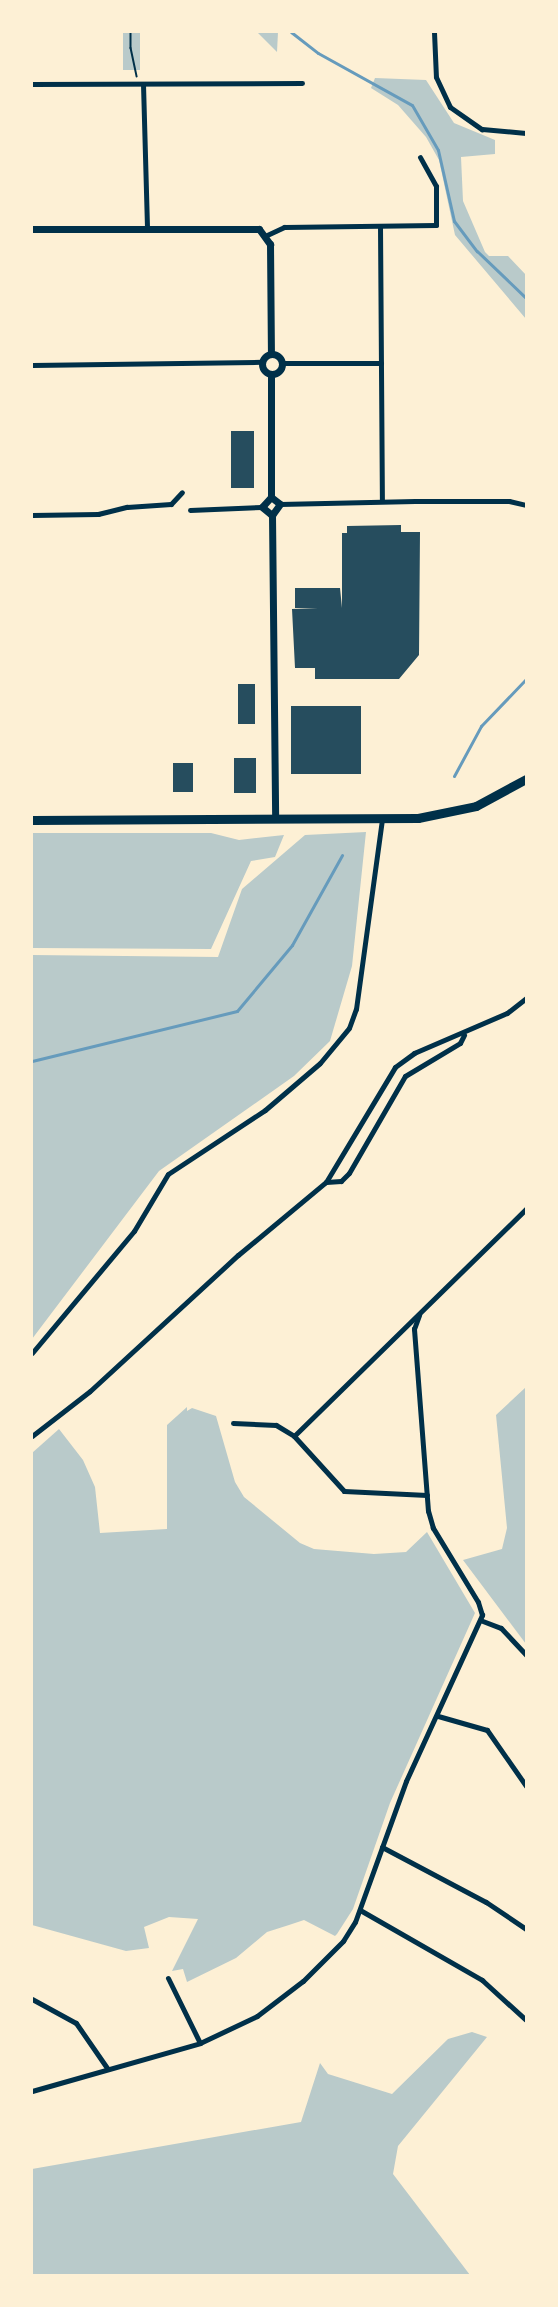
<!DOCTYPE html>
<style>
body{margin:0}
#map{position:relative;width:558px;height:2307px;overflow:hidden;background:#fdf0d5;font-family:Rubik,sans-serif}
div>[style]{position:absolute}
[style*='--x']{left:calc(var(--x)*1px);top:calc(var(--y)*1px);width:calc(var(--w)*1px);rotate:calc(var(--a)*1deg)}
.green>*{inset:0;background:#b9caca;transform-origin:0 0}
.stream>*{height:3px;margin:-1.5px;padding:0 1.5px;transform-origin:1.5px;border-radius:1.5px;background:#669bbc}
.building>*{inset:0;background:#264d5e;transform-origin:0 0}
.path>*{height:1.5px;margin:-0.75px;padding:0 0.75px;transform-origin:0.75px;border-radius:0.75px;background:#003049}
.minor>*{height:5px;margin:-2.5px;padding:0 2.5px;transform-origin:2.5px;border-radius:2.5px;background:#003049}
.tertiary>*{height:7px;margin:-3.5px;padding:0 3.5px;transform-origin:3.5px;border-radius:3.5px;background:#003049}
.tertiary>.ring{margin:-3.5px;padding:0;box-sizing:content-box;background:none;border:7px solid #003049;border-radius:50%}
.primary>*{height:9px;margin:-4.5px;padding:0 4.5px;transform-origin:4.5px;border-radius:4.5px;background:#003049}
span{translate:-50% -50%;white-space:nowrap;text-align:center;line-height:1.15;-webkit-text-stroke:6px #fdf0d5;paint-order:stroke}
.frame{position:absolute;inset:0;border:33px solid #fdf0d5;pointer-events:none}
</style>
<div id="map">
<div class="green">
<div style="left:123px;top:32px;width:17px;height:38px"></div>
<div style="clip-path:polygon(257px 32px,278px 32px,277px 52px)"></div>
<div style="clip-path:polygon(375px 78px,426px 80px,454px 123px,495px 140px,495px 154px,461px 157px,463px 201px,485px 252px,489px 256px,508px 256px,526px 275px,526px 319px,455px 235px,439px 160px,426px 137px,398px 105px,371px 88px)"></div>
<div style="clip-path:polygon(366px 832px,352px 966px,330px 1041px,294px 1076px,159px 1171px,32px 1339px,32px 955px,218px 957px,242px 889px,305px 835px)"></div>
<div style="clip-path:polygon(32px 833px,211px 833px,239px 840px,284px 835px,275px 857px,251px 861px,211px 949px,32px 948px)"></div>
<div style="clip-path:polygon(526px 1387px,526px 1644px,463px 1560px,502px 1549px,507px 1528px,496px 1415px)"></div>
<div style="clip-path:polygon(187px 1407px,187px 1411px,192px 1408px,216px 1416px,235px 1482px,244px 1497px,300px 1543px,314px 1549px,374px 1554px,406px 1552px,427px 1532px,475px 1613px,390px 1803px,353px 1909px,337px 1934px,335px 1936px,304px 1920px,289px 1925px,267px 1932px,236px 1958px,187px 1982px,183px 1969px,172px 1971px,198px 1919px,169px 1917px,144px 1927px,149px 1948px,126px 1951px,32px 1925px,32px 1453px,59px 1429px,83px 1460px,95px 1487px,100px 1533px,167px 1529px,167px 1425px)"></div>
<div style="clip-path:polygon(472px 2032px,487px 2037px,398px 2146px,393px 2174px,470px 2275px,32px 2275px,32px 2169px,301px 2122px,320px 2063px,328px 2074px,392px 2094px,448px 2039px)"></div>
</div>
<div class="stream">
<div style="--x:291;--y:32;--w:34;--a:38"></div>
<div style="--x:318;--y:53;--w:107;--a:29"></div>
<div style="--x:412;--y:105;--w:52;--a:60"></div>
<div style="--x:438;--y:150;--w:73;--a:77.3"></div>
<div style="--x:454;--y:221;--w:38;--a:53"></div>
<div style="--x:477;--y:251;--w:68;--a:43.8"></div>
<div style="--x:454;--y:776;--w:57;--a:-61.6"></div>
<div style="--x:481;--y:726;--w:65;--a:-46.2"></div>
<div style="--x:32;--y:1061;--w:211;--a:-13.7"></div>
<div style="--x:237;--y:1011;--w:86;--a:-50.2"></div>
<div style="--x:292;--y:945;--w:103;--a:-60.9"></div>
</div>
<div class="building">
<div style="left:231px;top:431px;width:23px;height:57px"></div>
<div style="clip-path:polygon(401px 525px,401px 532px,420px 532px,419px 655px,399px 679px,315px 679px,315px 668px,295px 668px,292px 609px,318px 608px,295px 608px,295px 588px,340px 588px,342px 608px,342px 533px,347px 533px,347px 526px)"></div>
<div style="left:238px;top:684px;width:17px;height:40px"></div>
<div style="left:291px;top:706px;width:70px;height:68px"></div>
<div style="left:234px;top:758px;width:22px;height:35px"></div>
<div style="left:173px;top:763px;width:20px;height:29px"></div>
</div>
<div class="path">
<div style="--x:131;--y:32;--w:16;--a:90"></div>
<div style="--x:131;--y:48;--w:29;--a:78"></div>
</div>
<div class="minor">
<div style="--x:434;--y:32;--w:45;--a:87.5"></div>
<div style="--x:436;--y:77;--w:33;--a:65"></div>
<div style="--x:450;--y:107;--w:39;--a:35"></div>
<div style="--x:482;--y:129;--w:44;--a:5.2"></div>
<div style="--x:32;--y:84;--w:270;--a:-0.2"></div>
<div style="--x:143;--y:84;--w:144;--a:88.4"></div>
<div style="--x:380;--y:226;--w:275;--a:89.6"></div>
<div style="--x:267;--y:235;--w:19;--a:-25"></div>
<div style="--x:284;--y:227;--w:152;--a:-0.8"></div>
<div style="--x:436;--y:225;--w:39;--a:-90"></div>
<div style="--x:436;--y:186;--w:33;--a:-119"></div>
<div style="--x:282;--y:363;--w:99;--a:0"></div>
<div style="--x:32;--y:365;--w:229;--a:-0.8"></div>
<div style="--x:280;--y:504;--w:135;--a:-1.3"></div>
<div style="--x:415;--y:501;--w:94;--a:0"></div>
<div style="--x:509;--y:501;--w:17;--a:13"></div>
<div style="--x:190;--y:510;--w:72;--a:-2.4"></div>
<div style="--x:32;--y:515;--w:66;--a:-0.9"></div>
<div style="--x:98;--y:514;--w:30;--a:-14"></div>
<div style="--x:127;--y:507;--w:44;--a:-3.9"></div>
<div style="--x:171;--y:504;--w:16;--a:-47"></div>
<div style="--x:326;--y:1182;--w:15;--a:-4"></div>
<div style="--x:341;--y:1181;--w:11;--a:-45"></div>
<div style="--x:349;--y:1173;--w:112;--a:-60"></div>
<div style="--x:405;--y:1076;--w:64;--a:-31"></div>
<div style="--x:460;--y:1043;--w:9;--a:-63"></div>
<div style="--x:32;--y:1353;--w:159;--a:-50.1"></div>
<div style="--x:134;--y:1231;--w:66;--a:-59.2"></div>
<div style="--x:168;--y:1174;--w:116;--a:-33.4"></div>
<div style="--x:265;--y:1110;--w:72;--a:-40.5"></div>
<div style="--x:320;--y:1063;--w:45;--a:-50.4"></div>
<div style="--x:349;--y:1028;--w:20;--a:-70"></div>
<div style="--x:356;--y:1009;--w:192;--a:-82.2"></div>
<div style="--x:233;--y:1423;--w:43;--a:2.7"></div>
<div style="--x:276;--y:1425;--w:21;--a:31"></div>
<div style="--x:294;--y:1436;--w:325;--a:-44.4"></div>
<div style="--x:32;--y:1436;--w:73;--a:-37.8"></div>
<div style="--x:90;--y:1391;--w:201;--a:-42.6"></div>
<div style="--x:238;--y:1255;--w:114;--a:-39.7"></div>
<div style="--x:326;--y:1182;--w:134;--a:-59"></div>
<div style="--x:395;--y:1067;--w:24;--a:-36"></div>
<div style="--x:414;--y:1053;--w:101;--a:-23.3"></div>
<div style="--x:507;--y:1013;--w:24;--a:-38"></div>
<div style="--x:294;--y:1436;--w:74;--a:47.7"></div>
<div style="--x:344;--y:1491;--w:83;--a:2.8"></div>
<div style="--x:480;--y:1620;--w:22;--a:21"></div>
<div style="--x:501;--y:1628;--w:37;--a:47"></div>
<div style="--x:438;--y:1716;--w:51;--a:15.9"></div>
<div style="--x:487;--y:1730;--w:68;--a:55.1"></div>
<div style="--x:382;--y:1847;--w:118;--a:27.9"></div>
<div style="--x:486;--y:1902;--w:48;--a:34"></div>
<div style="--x:360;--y:1910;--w:141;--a:29.8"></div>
<div style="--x:482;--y:1980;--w:59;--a:42.3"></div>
<div style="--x:168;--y:1978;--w:72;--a:63.8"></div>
<div style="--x:32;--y:1999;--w:50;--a:28.6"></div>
<div style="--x:76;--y:2023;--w:55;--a:55.4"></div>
<div style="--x:32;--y:2091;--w:175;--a:-15.9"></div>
<div style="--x:200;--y:2043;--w:63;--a:-25.3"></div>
<div style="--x:257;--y:2016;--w:58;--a:-37.3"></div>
<div style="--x:303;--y:1981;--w:57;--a:-45"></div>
<div style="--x:343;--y:1941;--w:22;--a:-58"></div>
<div style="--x:355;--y:1922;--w:150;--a:-70.1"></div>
<div style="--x:406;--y:1781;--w:183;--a:-65.4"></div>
<div style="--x:482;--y:1615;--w:14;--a:-107"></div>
<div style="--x:478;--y:1602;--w:87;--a:-121.3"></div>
<div style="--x:433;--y:1528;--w:18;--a:-106"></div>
<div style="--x:428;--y:1511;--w:183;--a:-94.4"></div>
<div style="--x:414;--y:1329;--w:15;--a:-70"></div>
</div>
<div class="tertiary">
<div style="--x:32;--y:229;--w:227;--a:0"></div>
<div style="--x:259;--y:229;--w:19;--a:54"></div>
<div style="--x:270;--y:244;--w:109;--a:89.5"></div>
<div class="ring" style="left:262px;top:354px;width:13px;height:13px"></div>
<div style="--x:271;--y:374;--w:123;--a:90"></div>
<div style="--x:271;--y:497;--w:13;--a:132"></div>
<div style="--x:262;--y:507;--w:13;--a:39"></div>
<div style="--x:271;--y:497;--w:11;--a:38"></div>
<div style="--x:280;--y:504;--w:14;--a:126"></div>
<div style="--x:272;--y:515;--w:302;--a:89.4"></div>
</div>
<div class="primary">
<div style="--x:32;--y:820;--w:386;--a:-0.3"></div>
<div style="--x:418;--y:818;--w:59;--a:-11.7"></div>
<div style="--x:476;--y:806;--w:57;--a:-28.4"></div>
</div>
<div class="frame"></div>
</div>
